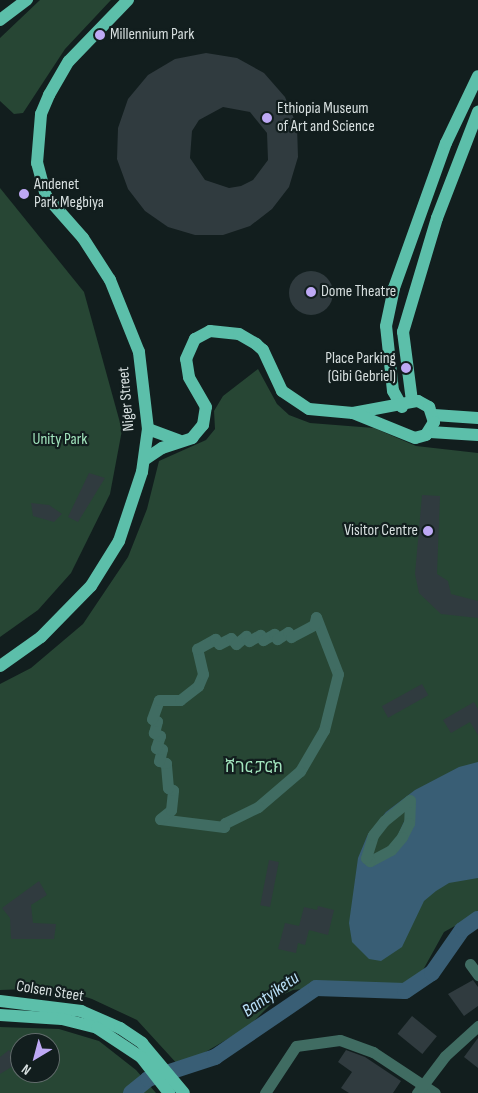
<!DOCTYPE html>
<meta charset="utf-8">
<style>
body{margin:0}
#map{position:relative;width:478px;height:1093px;overflow:hidden;background:#121e1e;font-family:"Sofia Sans Condensed","Noto Sans Ethiopic",sans-serif}
div>[style]{position:absolute}
[style*='--x']{left:calc(var(--x)*1px);top:calc(var(--y)*1px);width:calc(var(--w)*1px);rotate:calc(var(--a)*1deg)}
.green>*{inset:0;background:#274634}
.water>*{inset:0;background:#395e75}
.river>*{height:16px;margin:-8px;padding:0 8px;transform-origin:8px;border-radius:8px;background:#395e75}
.building>*{inset:0;background:#303b3f;transform-origin:0 0}
.round{border-radius:50%}
.minor>*{height:11px;margin:-5.5px;padding:0 5.5px;transform-origin:5.5px;border-radius:5.5px;background:#406c62}
.major>*{height:12px;margin:-6px;padding:0 6px;transform-origin:6px;border-radius:6px;background:#5cbfaa}
.dots>*{width:14px;height:14px;translate:-50% -50%;box-sizing:border-box;border:2px solid #121e1e;border-radius:50%}
span{translate:-50% -50%;white-space:nowrap;text-align:center;line-height:1.15;-webkit-text-stroke:4.5px #121e1e;paint-order:stroke}
.poi-label{font-size:16px;color:#d7dfdf}
.left{translate:0 -50%;text-align:left}
.right{translate:-100% -50%;text-align:right}
.street-label{font-size:16px;color:#d7dfdf}
.park-label{font-size:16px;color:#a2e4bd}
.water-label{font-size:18px;color:#bbe1f9;font-style:italic}
.north{position:absolute;left:10px;top:1033px;width:50px;height:50px;box-sizing:border-box;background:#121e1e;border:1px solid #616b6b;border-radius:50%;rotate:217deg;font-size:14px;font-weight:700;line-height:20px;text-align:center;color:#d7dfdf}
.north::after{content:'';display:block;margin:auto;width:18px;height:22px;background:#bea9f5;clip-path:polygon(50% 0,100% 100%,50% 72%,0 100%)}
</style>
<div id="map">
<div class="green">
<div style="clip-path:polygon(40px 0,111px 0,65px 49px,23px 113px,14px 114px,0 101px,0 38px)"></div>
<div style="clip-path:polygon(0 188px,84px 292px,122px 430px,110px 494px,71px 573px,38px 610px,0 637px)"></div>
<div style="clip-path:polygon(258px 369px,277px 404px,289px 415px,310px 423px,374px 428px,416px 446px,478px 453px,478px 913px,444px 932px,423px 970px,401px 988px,383px 992px,337px 985px,293px 990px,278px 997px,248px 1027px,180px 1067px,137px 1020px,92px 999px,59px 988px,0 990px,0 684px,31px 668px,83px 624px,128px 557px,147px 509px,159px 461px,206px 440px,215px 429px,214px 411px,223px 396px)"></div>
<div style="clip-path:polygon(evenodd,0 1027px,59px 1029px,99px 1041px,136px 1070px,156px 1093px,0 1093px,0 1027px,20px 1043px,50px 1043px,50px 1073px,20px 1073px,20px 1043px)"></div>
</div>
<div class="water">
<div style="clip-path:polygon(evenodd,478px 762px,478px 878px,449px 883px,436px 891px,424px 901px,402px 947px,381px 961px,369px 959px,352px 942px,349px 923px,358px 858px,368px 834px,386px 812px,415px 790px,459px 767px,478px 762px,413px 802px,391px 850px,366px 858px,384px 821px,413px 802px)"></div>
</div>
<div class="river">
<div style="--x:131;--y:1093;--w:22;--a:-39"></div>
<div style="--x:148;--y:1079;--w:71;--a:-18.2"></div>
<div style="--x:215;--y:1057;--w:122;--a:-34.3"></div>
<div style="--x:316;--y:988;--w:89;--a:1.9"></div>
<div style="--x:405;--y:991;--w:32;--a:-34"></div>
<div style="--x:432;--y:973;--w:52;--a:-55.1"></div>
<div style="--x:462;--y:930;--w:19;--a:-35"></div>
</div>
<div class="building">
<div style="clip-path:polygon(evenodd,206px 53px,237px 58px,264px 73px,285px 97px,297px 126px,298px 157px,289px 187px,272px 209px,250px 226px,223px 235px,195px 235px,168px 227px,145px 211px,128px 189px,117px 159px,118px 128px,128px 99px,148px 75px,175px 59px,206px 53px,223px 107px,250px 112px,267px 133px,268px 160px,253px 180px,241px 186px,229px 188px,205px 180px,190px 158px,192px 131px,199px 120px,223px 107px)"></div>
<div class="round" style="left:289px;top:271px;width:44px;height:44px"></div>
<div style="clip-path:polygon(89px 473px,105px 478px,78px 522px,68px 517px)"></div>
<div style="clip-path:polygon(422px 495px,440px 496px,437px 574px,448px 581px,451px 594px,478px 601px,478px 618px,441px 614px,419px 593px,415px 574px)"></div>
<div style="clip-path:polygon(31px 503px,49px 505px,62px 514px,54px 522px,33px 516px)"></div>
<div style="left:422px;top:684px;width:13px;height:46px;rotate:61deg"></div>
<div style="clip-path:polygon(474px 702px,478px 709px,478px 735px,470px 722px,451px 733px,443px 720px)"></div>
<div style="left:269px;top:860px;width:10px;height:46px;rotate:11deg"></div>
<div style="clip-path:polygon(39px 881px,47px 895px,31px 905px,33px 923px,56px 924px,54px 939px,11px 939px,10px 918px,2px 908px)"></div>
<div style="clip-path:polygon(318px 906px,334px 910px,328px 935px,309px 930px,305px 945px,298px 943px,296px 953px,278px 949px,285px 923px,299px 926px,304px 907px,317px 910px)"></div>
<div style="clip-path:polygon(473px 980px,478px 987px,478px 1006px,464px 1016px,448px 994px)"></div>
<div style="left:412px;top:1016px;width:32px;height:23px;rotate:39deg"></div>
<div style="clip-path:polygon(478px 1038px,478px 1068px,464px 1057px)"></div>
<div style="clip-path:polygon(9px 1050px,18px 1063px,0 1074px,0 1057px)"></div>
<div style="clip-path:polygon(346px 1050px,365px 1057px,401px 1081px,393px 1093px,349px 1093px,341px 1088px,352px 1072px,338px 1062px)"></div>
</div>
<div class="minor">
<div style="--x:316;--y:617;--w:61;--a:68.9"></div>
<div style="--x:338;--y:674;--w:58;--a:104"></div>
<div style="--x:324;--y:730;--w:48;--a:120.3"></div>
<div style="--x:300;--y:771;--w:55;--a:139.4"></div>
<div style="--x:258;--y:807;--w:37;--a:154"></div>
<div style="--x:225;--y:823;--w:4;--a:104"></div>
<div style="--x:224;--y:827;--w:64;--a:-172.9"></div>
<div style="--x:160;--y:819;--w:14;--a:-39"></div>
<div style="--x:171;--y:810;--w:20;--a:-84"></div>
<div style="--x:173;--y:790;--w:5;--a:-158"></div>
<div style="--x:168;--y:788;--w:25;--a:-95"></div>
<div style="--x:166;--y:763;--w:7;--a:-164"></div>
<div style="--x:159;--y:761;--w:12;--a:-76"></div>
<div style="--x:162;--y:749;--w:6;--a:-171"></div>
<div style="--x:156;--y:748;--w:13;--a:-72"></div>
<div style="--x:160;--y:736;--w:7;--a:-153"></div>
<div style="--x:154;--y:733;--w:12;--a:-76"></div>
<div style="--x:157;--y:721;--w:5;--a:-158"></div>
<div style="--x:152;--y:719;--w:20;--a:-70"></div>
<div style="--x:159;--y:700;--w:21;--a:0"></div>
<div style="--x:180;--y:700;--w:23;--a:-38"></div>
<div style="--x:198;--y:686;--w:13;--a:-67"></div>
<div style="--x:203;--y:674;--w:26;--a:-103"></div>
<div style="--x:197;--y:649;--w:21;--a:-29"></div>
<div style="--x:215;--y:639;--w:6;--a:51"></div>
<div style="--x:219;--y:644;--w:13;--a:-27"></div>
<div style="--x:231;--y:638;--w:8;--a:50"></div>
<div style="--x:236;--y:644;--w:13;--a:-39"></div>
<div style="--x:246;--y:636;--w:6;--a:59"></div>
<div style="--x:249;--y:641;--w:13;--a:-29"></div>
<div style="--x:260;--y:635;--w:6;--a:59"></div>
<div style="--x:263;--y:640;--w:13;--a:-29"></div>
<div style="--x:274;--y:634;--w:6;--a:59"></div>
<div style="--x:277;--y:639;--w:13;--a:-32"></div>
<div style="--x:288;--y:632;--w:6;--a:59"></div>
<div style="--x:291;--y:637;--w:26;--a:-28"></div>
<div style="--x:314;--y:625;--w:8;--a:-76"></div>
<div style="--x:410;--y:800;--w:23;--a:92"></div>
<div style="--x:409;--y:823;--w:16;--a:117"></div>
<div style="--x:402;--y:837;--w:17;--a:130"></div>
<div style="--x:391;--y:850;--w:24;--a:152"></div>
<div style="--x:370;--y:861;--w:5;--a:-143"></div>
<div style="--x:366;--y:858;--w:24;--a:-73"></div>
<div style="--x:373;--y:835;--w:18;--a:-52"></div>
<div style="--x:384;--y:821;--w:33;--a:-39"></div>
<div style="--x:470;--y:964;--w:14;--a:54"></div>
<div style="--x:265;--y:1093;--w:56;--a:-56.6"></div>
<div style="--x:296;--y:1046;--w:44;--a:-7.8"></div>
<div style="--x:340;--y:1040;--w:35;--a:20"></div>
<div style="--x:373;--y:1052;--w:74;--a:33.5"></div>
<div style="--x:417;--y:1093;--w:46;--a:-52.9"></div>
<div style="--x:445;--y:1056;--w:45;--a:-42.3"></div>
</div>
<div class="major">
<div style="--x:0;--y:20;--w:34;--a:-37"></div>
<div style="--x:412;--y:401;--w:70;--a:-97.4"></div>
<div style="--x:403;--y:332;--w:119;--a:-73.4"></div>
<div style="--x:437;--y:218;--w:114;--a:-68.9"></div>
<div style="--x:402;--y:407;--w:18;--a:-119"></div>
<div style="--x:393;--y:391;--w:65;--a:-96.1"></div>
<div style="--x:386;--y:326;--w:39;--a:-78"></div>
<div style="--x:394;--y:288;--w:154;--a:-70.3"></div>
<div style="--x:446;--y:143;--w:74;--a:-64.5"></div>
<div style="--x:434;--y:415;--w:44;--a:3.9"></div>
<div style="--x:148;--y:429;--w:33;--a:20"></div>
<div style="--x:430;--y:432;--w:48;--a:3.6"></div>
<div style="--x:144;--y:460;--w:22;--a:-34"></div>
<div style="--x:162;--y:448;--w:32;--a:-18"></div>
<div style="--x:192;--y:438;--w:17;--a:-50"></div>
<div style="--x:203;--y:425;--w:18;--a:-81"></div>
<div style="--x:206;--y:407;--w:34;--a:-120"></div>
<div style="--x:189;--y:377;--w:18;--a:-99"></div>
<div style="--x:186;--y:359;--w:22;--a:-66"></div>
<div style="--x:195;--y:339;--w:17;--a:-28"></div>
<div style="--x:210;--y:331;--w:29;--a:6"></div>
<div style="--x:239;--y:334;--w:20;--a:30"></div>
<div style="--x:256;--y:344;--w:9;--a:41"></div>
<div style="--x:263;--y:350;--w:45;--a:65.1"></div>
<div style="--x:282;--y:391;--w:32;--a:34"></div>
<div style="--x:309;--y:409;--w:44;--a:5.2"></div>
<div style="--x:353;--y:413;--w:66;--a:-10.5"></div>
<div style="--x:418;--y:401;--w:13;--a:29"></div>
<div style="--x:429;--y:407;--w:16;--a:72"></div>
<div style="--x:434;--y:422;--w:15;--a:122"></div>
<div style="--x:426;--y:435;--w:11;--a:165"></div>
<div style="--x:415;--y:438;--w:67;--a:-158"></div>
<div style="--x:0;--y:666;--w:50;--a:-35.3"></div>
<div style="--x:41;--y:637;--w:71;--a:-45.6"></div>
<div style="--x:91;--y:586;--w:53;--a:-58.1"></div>
<div style="--x:119;--y:541;--w:73;--a:-71.6"></div>
<div style="--x:142;--y:472;--w:43;--a:-82.1"></div>
<div style="--x:148;--y:429;--w:78;--a:-96.7"></div>
<div style="--x:139;--y:352;--w:78;--a:-111.9"></div>
<div style="--x:110;--y:280;--w:50;--a:-122.7"></div>
<div style="--x:83;--y:238;--w:56;--a:-131.4"></div>
<div style="--x:46;--y:196;--w:34;--a:-105"></div>
<div style="--x:37;--y:163;--w:49;--a:-85.3"></div>
<div style="--x:41;--y:114;--w:21;--a:-67"></div>
<div style="--x:49;--y:95;--w:39;--a:-60"></div>
<div style="--x:69;--y:61;--w:85;--a:-46"></div>
<div style="--x:0;--y:1001;--w:82;--a:7"></div>
<div style="--x:81;--y:1011;--w:43;--a:23.6"></div>
<div style="--x:120;--y:1028;--w:27;--a:34"></div>
<div style="--x:142;--y:1043;--w:65;--a:50"></div>
<div style="--x:0;--y:1015;--w:62;--a:3.7"></div>
<div style="--x:62;--y:1019;--w:36;--a:14"></div>
<div style="--x:97;--y:1028;--w:53;--a:33.4"></div>
<div style="--x:141;--y:1057;--w:46;--a:52.1"></div>
</div>
<div class="dots">
<div style="left:100px;top:35px;background:#bea9f5"></div>
<div style="left:267px;top:118px;background:#bea9f5"></div>
<div style="left:24px;top:194px;background:#bea9f5"></div>
<div style="left:311px;top:292px;background:#bea9f5"></div>
<div style="left:406px;top:368px;background:#bea9f5"></div>
<div style="left:428px;top:531px;background:#bea9f5"></div>
</div>
<div class="poi-label">
<span class="left" style="left:110px;top:35px">Millennium Park</span>
<span class="left" style="left:277px;top:118px">Ethiopia Museum<br>of Art and Science</span>
<span class="left" style="left:34px;top:194px">Andenet<br>Park Megbiya</span>
<span class="left" style="left:321px;top:292px">Dome Theatre</span>
<span class="right" style="left:396px;top:368px">Place Parking<br>(Gibi Gebriel)</span>
<span class="right" style="left:418px;top:531px">Visitor Centre</span>
</div>
<div class="street-label">
<span style="left:127px;top:399px;rotate:-95deg">Niger Street</span>
<span style="left:50px;top:992px;rotate:9deg">Colsen Steet</span>
</div>
<div class="park-label">
<span style="left:60px;top:440px">Unity Park</span>
<span style="left:254px;top:768px">ሸገር ፓርክ</span>
</div>
<div class="water-label">
<span style="left:271px;top:995px;rotate:-35deg">Bantyiketu</span>
</div>
<div class="north">N</div>
</div>
